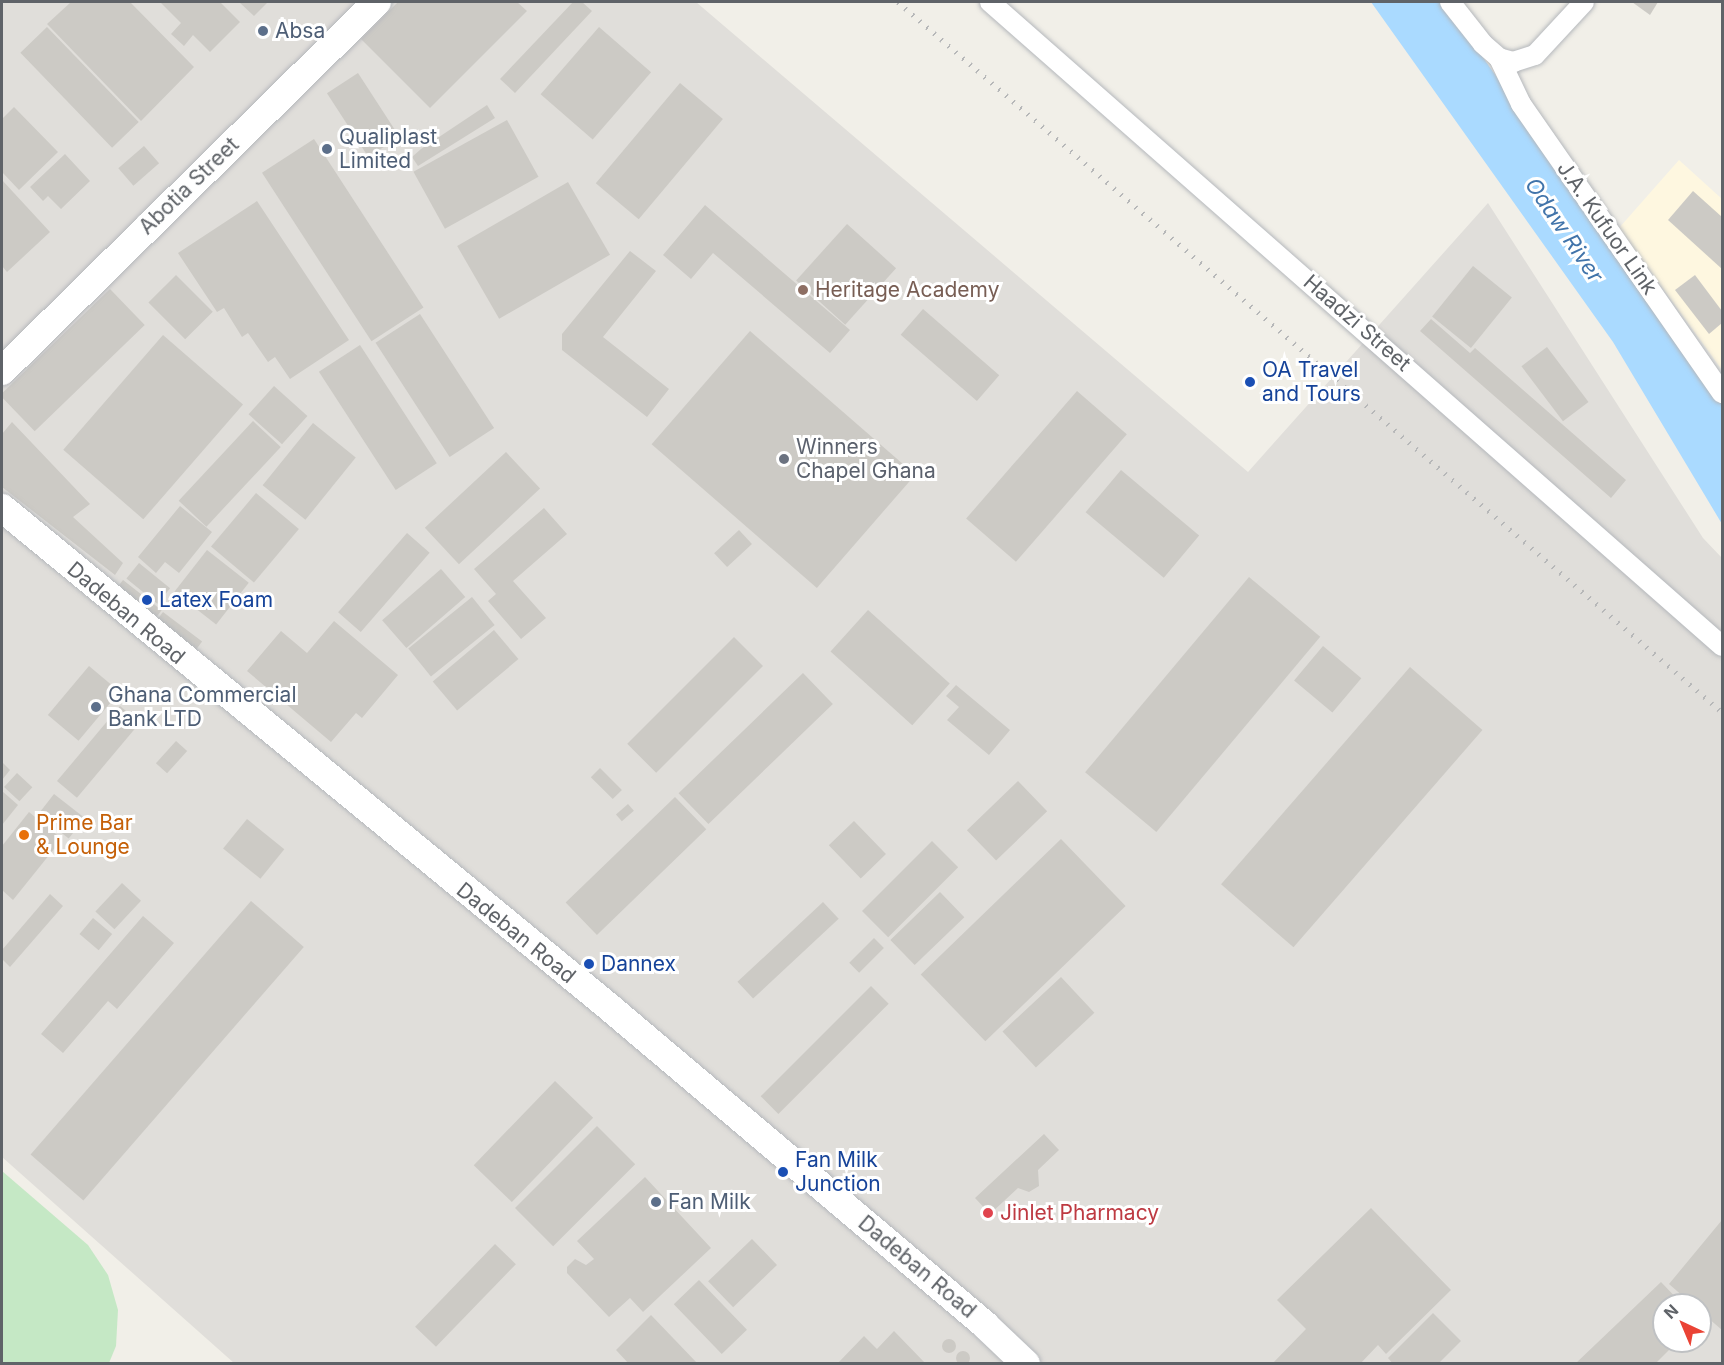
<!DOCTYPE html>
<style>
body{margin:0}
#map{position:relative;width:1724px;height:1365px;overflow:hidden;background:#f1efe8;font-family:Inter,sans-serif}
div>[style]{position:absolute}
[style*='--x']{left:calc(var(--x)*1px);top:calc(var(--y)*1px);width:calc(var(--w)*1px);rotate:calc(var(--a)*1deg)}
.commercial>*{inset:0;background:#fef7e0}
.industrial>*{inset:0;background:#e0deda}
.green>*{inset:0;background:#c5e8c5}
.water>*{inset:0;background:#aadaff}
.building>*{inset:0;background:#cccac5;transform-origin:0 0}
.round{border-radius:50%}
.roads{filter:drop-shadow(0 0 2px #b5b8bc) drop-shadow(0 0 2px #b5b8bc)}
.street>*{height:20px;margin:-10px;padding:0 10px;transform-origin:10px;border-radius:10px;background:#fff}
.secondary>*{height:28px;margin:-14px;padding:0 14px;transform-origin:14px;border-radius:14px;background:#fff}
.rail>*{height:4.5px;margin-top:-2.25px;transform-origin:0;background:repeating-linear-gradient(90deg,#b6b7b8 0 1.5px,transparent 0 9.5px)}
.dots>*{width:16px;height:16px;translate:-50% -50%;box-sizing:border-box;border:3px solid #fff;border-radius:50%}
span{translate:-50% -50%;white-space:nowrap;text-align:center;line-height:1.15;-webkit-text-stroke:6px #fff;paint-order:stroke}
.service-label{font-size:21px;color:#4e5e75}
.left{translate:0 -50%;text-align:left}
.street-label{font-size:21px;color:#5f6368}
.education-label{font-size:21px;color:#785e54}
.transit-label{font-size:21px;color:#164399}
.worship-label{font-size:21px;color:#5b616d}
.food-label{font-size:21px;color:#c56008}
.health-label{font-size:21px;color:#be3a42}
.water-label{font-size:22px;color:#4174aa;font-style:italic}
.frame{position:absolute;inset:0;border:3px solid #5f6368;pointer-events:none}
.north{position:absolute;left:1652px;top:1293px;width:60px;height:60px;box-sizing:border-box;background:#fff;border:2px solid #bfc1c3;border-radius:50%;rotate:316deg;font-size:16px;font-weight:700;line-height:24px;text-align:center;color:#5f6368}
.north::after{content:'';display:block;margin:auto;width:21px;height:27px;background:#ea4335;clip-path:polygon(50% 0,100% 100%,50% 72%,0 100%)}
</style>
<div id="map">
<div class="commercial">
<div style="clip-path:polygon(1679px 160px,1722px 199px,1722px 370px,1619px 228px)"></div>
</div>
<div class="industrial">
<div style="clip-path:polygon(evenodd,2px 2px,696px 2px,1248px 472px,1488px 203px,1703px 538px,1722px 558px,1722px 1363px,234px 1363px,2px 1157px,2px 2px,1664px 1305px,1700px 1305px,1700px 1341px,1664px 1341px,1664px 1305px)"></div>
</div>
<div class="green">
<div style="clip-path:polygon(2px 1171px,88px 1245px,108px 1275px,118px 1310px,116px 1346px,109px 1363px,2px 1363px)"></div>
</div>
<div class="water">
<div style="clip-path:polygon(1371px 2px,1444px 2px,1722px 398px,1722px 524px,1613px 342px)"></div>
</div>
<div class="building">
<div style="clip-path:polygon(71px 2px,130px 2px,194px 67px,141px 121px,47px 24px)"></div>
<div style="clip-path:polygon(160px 2px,220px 2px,240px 22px,210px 52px,193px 35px,184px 46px,171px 34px,181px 23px)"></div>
<div style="clip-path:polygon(239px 2px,268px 2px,254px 16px)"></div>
<div style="clip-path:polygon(398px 2px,517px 2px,527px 11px,430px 108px,361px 39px)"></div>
<div style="clip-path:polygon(573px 2px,582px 2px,592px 11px,515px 93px,500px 79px)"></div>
<div style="clip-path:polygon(1632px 2px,1658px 2px,1650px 15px)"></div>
<div style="left:47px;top:27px;width:132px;height:37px;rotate:46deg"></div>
<div style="left:599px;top:27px;width:69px;height:89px;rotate:41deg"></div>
<div style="left:358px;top:73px;width:76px;height:37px;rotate:57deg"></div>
<div style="left:680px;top:83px;width:56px;height:131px;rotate:40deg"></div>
<div style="clip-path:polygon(487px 105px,495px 118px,418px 166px,412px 157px,421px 149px)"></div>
<div style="clip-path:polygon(14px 107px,58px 152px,19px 190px,2px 172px,2px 119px)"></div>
<div style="left:507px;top:120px;width:65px;height:107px;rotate:61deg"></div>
<div style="left:314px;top:139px;width:201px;height:62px;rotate:57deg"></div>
<div style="left:144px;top:146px;width:23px;height:34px;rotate:49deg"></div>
<div style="clip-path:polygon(65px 154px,90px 181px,61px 209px,48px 196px,43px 201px,30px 187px)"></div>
<div style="clip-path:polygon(2px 180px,50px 232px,7px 272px,2px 266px)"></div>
<div style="left:568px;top:182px;width:84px;height:128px;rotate:60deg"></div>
<div style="clip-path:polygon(1693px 191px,1722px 217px,1722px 269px,1668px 220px)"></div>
<div style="clip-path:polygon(257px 201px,349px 340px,290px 379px,275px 357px,268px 362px,248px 333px,242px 337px,224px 308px,217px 312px,178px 253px)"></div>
<div style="clip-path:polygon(705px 205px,850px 330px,830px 353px,713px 253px,691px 279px,663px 255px)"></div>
<div style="left:847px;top:224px;width:66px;height:76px;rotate:42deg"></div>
<div style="clip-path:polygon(630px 251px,656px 271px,603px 337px,669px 389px,647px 417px,562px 350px,562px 334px)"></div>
<div style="left:1473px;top:266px;width:50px;height:65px;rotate:39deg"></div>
<div style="left:176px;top:275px;width:52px;height:39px;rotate:45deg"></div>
<div style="clip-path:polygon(1695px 275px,1722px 311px,1722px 323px,1709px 334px,1675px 290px)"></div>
<div style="left:110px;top:289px;width:50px;height:153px;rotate:46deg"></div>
<div style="left:923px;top:309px;width:101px;height:34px;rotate:41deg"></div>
<div style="left:420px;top:314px;width:136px;height:53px;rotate:57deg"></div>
<div style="clip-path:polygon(1431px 319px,1470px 353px,1475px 348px,1626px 480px,1611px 498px,1420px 331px)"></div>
<div style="left:750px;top:331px;width:219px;height:150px;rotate:41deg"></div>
<div style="left:163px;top:335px;width:106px;height:152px;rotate:41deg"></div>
<div style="left:360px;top:345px;width:141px;height:49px;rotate:57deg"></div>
<div style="left:1547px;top:347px;width:69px;height:32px;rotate:53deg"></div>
<div style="left:274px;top:386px;width:45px;height:38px;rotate:42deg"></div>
<div style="left:1077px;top:391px;width:66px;height:169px;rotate:41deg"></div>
<div style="left:253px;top:421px;width:38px;height:109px;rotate:43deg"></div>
<div style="clip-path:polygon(12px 422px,90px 504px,73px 517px,123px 563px,115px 575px,2px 487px,2px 434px)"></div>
<div style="left:313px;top:423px;width:55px;height:80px;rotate:39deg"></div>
<div style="left:506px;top:452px;width:50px;height:111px;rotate:47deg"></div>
<div style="left:1121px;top:470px;width:102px;height:55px;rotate:40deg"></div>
<div style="left:256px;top:493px;width:56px;height:70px;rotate:40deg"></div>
<div style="clip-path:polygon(180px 506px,212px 532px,179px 573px,165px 562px,156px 573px,138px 557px)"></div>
<div style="clip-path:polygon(544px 508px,567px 534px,513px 581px,546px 618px,521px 639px,488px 601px,496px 594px,474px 569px)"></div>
<div style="left:739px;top:530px;width:19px;height:34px;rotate:47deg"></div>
<div style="left:407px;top:533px;width:30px;height:105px;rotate:41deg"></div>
<div style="left:207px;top:550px;width:53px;height:53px;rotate:38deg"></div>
<div style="left:139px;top:563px;width:40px;height:20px;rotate:39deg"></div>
<div style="left:441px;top:569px;width:37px;height:78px;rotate:49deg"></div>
<div style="left:1249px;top:577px;width:93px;height:255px;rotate:40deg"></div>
<div style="left:123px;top:580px;width:49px;height:19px;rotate:38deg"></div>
<div style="left:472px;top:597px;width:36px;height:82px;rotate:51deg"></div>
<div style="left:868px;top:610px;width:110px;height:56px;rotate:42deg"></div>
<div style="left:163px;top:612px;width:49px;height:19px;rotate:37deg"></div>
<div style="clip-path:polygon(334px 621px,398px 675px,362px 718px,356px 713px,331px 742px,247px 671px,281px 631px,307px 653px)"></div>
<div style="left:494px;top:630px;width:38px;height:80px;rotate:50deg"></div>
<div style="left:734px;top:637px;width:41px;height:151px;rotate:45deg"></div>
<div style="left:1323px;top:646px;width:50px;height:45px;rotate:40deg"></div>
<div style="left:89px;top:666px;width:40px;height:64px;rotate:40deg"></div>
<div style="left:1410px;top:667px;width:96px;height:288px;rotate:41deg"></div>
<div style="left:803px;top:673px;width:43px;height:173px;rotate:46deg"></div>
<div style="clip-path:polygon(956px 685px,1010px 730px,989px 755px,947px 720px,959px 707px,946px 696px)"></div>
<div style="left:120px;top:706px;width:26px;height:98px;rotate:40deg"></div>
<div style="left:176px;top:741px;width:15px;height:30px;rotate:42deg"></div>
<div style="clip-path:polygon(2px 762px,10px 770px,2px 780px)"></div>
<div style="left:600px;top:768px;width:31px;height:13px;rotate:45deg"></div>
<div style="left:17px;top:773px;width:21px;height:19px;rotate:43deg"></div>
<div style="left:1018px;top:781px;width:42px;height:71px;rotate:46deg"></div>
<div style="clip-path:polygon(2px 791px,18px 805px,2px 825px)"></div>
<div style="left:54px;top:794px;width:39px;height:26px;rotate:38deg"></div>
<div style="left:675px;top:797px;width:45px;height:152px;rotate:46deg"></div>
<div style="left:628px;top:804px;width:9px;height:16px;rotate:49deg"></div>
<div style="clip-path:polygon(29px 812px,62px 839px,13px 900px,2px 890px,2px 846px)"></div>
<div style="left:247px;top:819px;width:48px;height:38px;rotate:39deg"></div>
<div style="left:854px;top:821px;width:46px;height:35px;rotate:46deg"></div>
<div style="left:1061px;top:839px;width:93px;height:195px;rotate:46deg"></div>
<div style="left:932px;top:841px;width:37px;height:99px;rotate:45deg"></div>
<div style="left:122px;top:883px;width:26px;height:39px;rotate:43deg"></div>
<div style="left:940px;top:892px;width:35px;height:69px;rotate:46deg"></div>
<div style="clip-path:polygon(50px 894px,63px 906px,10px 967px,2px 959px,2px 950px)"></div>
<div style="left:251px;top:901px;width:70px;height:336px;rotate:41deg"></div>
<div style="left:823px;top:902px;width:23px;height:117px;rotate:47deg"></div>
<div style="clip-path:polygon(143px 916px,174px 943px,117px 1009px,108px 1001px,63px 1053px,41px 1034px)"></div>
<div style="left:93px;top:918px;width:25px;height:21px;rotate:40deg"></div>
<div style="left:874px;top:938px;width:14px;height:35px;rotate:45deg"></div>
<div style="left:1061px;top:977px;width:49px;height:80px;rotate:47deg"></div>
<div style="left:871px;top:986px;width:25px;height:156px;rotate:45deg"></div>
<div style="left:555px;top:1081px;width:53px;height:117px;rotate:44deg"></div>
<div style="left:597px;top:1126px;width:54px;height:116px;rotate:45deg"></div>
<div style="clip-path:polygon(1044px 1134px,1059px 1150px,1038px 1170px,1039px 1186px,1029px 1192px,1018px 1188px,990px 1214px,975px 1198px)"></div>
<div style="clip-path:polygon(645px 1177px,711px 1248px,643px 1312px,630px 1298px,609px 1317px,567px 1273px,567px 1267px,575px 1259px,586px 1265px,594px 1259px,577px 1241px)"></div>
<div style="clip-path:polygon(1371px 1208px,1451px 1290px,1386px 1354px,1378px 1345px,1360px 1364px,1272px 1364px,1306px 1329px,1277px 1300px)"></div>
<div style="clip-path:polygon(1722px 1220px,1722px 1330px,1700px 1311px,1700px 1305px,1693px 1305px,1669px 1284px)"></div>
<div style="left:752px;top:1239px;width:36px;height:61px;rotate:46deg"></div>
<div style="left:495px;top:1244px;width:29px;height:115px;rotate:44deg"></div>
<div style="left:699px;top:1280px;width:69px;height:35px;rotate:46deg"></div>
<div style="clip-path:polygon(1661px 1282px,1683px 1305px,1664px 1305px,1664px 1341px,1678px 1341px,1655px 1364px,1575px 1364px)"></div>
<div style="clip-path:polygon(1433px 1313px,1461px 1341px,1438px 1364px,1393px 1364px,1388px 1358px)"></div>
<div style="clip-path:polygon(651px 1315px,698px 1364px,629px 1364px,616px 1350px)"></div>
<div style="clip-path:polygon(894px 1331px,926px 1364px,837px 1364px,864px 1336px,877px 1349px)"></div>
<div class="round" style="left:942px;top:1339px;width:14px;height:14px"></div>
<div class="round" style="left:956px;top:1351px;width:14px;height:14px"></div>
</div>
<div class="roads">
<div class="street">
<div style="--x:990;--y:2;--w:975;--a:41.34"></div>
<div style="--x:1450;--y:2;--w:53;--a:51.8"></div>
<div style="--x:1483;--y:44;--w:21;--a:41"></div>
<div style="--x:1499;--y:58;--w:15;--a:16"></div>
<div style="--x:1513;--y:62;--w:23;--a:-18"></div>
<div style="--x:1535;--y:55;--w:72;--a:-47.2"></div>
<div style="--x:1499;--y:58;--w:51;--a:64.4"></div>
<div style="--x:1521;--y:104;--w:352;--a:55.2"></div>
</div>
<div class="secondary">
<div style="--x:2;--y:371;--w:526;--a:-44.54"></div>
<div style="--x:2;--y:508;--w:786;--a:39.42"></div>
<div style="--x:609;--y:1007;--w:494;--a:40.2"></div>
<div style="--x:986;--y:1326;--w:55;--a:43.5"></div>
</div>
</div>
<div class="rail">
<div style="--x:898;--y:2;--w:1088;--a:40.75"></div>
</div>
<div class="dots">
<div style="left:263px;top:31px;background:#5c6f8a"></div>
<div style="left:327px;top:149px;background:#5c6f8a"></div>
<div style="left:803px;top:290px;background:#8d6e63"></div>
<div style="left:1250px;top:382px;background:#1a4fb4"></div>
<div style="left:784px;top:459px;background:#6b7280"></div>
<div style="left:147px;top:600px;background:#1a4fb4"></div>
<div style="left:96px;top:707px;background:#5c6f8a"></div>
<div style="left:24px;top:835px;background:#e8710a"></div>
<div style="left:589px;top:964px;background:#1a4fb4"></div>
<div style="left:783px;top:1172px;background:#1a4fb4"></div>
<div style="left:656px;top:1202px;background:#5c6f8a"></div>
<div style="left:988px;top:1213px;background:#e0444e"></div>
</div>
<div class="service-label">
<span class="left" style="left:275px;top:31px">Absa</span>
<span class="left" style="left:339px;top:149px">Qualiplast<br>Limited</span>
<span class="left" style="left:108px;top:707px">Ghana Commercial<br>Bank LTD</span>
<span class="left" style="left:668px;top:1202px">Fan Milk</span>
</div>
<div class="street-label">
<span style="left:189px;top:186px;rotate:-44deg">Abotia Street</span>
<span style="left:1607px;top:228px;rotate:55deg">J.A. Kufuor Link</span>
<span style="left:1357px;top:323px;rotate:41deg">Haadzi Street</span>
<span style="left:126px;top:613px;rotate:40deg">Dadeban Road</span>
<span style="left:516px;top:933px;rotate:39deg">Dadeban Road</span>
<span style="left:917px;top:1267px;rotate:40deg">Dadeban Road</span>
</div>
<div class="education-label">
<span class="left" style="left:815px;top:290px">Heritage Academy</span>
</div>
<div class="transit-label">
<span class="left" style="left:1262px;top:382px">OA Travel<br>and Tours</span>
<span class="left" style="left:159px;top:600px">Latex Foam</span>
<span class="left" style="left:601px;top:964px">Dannex</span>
<span class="left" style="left:795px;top:1172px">Fan Milk<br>Junction</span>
</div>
<div class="worship-label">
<span class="left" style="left:796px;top:459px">Winners<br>Chapel Ghana</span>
</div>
<div class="food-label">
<span class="left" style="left:36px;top:835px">Prime Bar<br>&amp; Lounge</span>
</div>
<div class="health-label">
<span class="left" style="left:1000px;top:1213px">Jinlet Pharmacy</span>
</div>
<div class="water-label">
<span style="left:1564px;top:230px;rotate:56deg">Odaw River</span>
</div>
<div class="frame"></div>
<div class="north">N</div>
</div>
